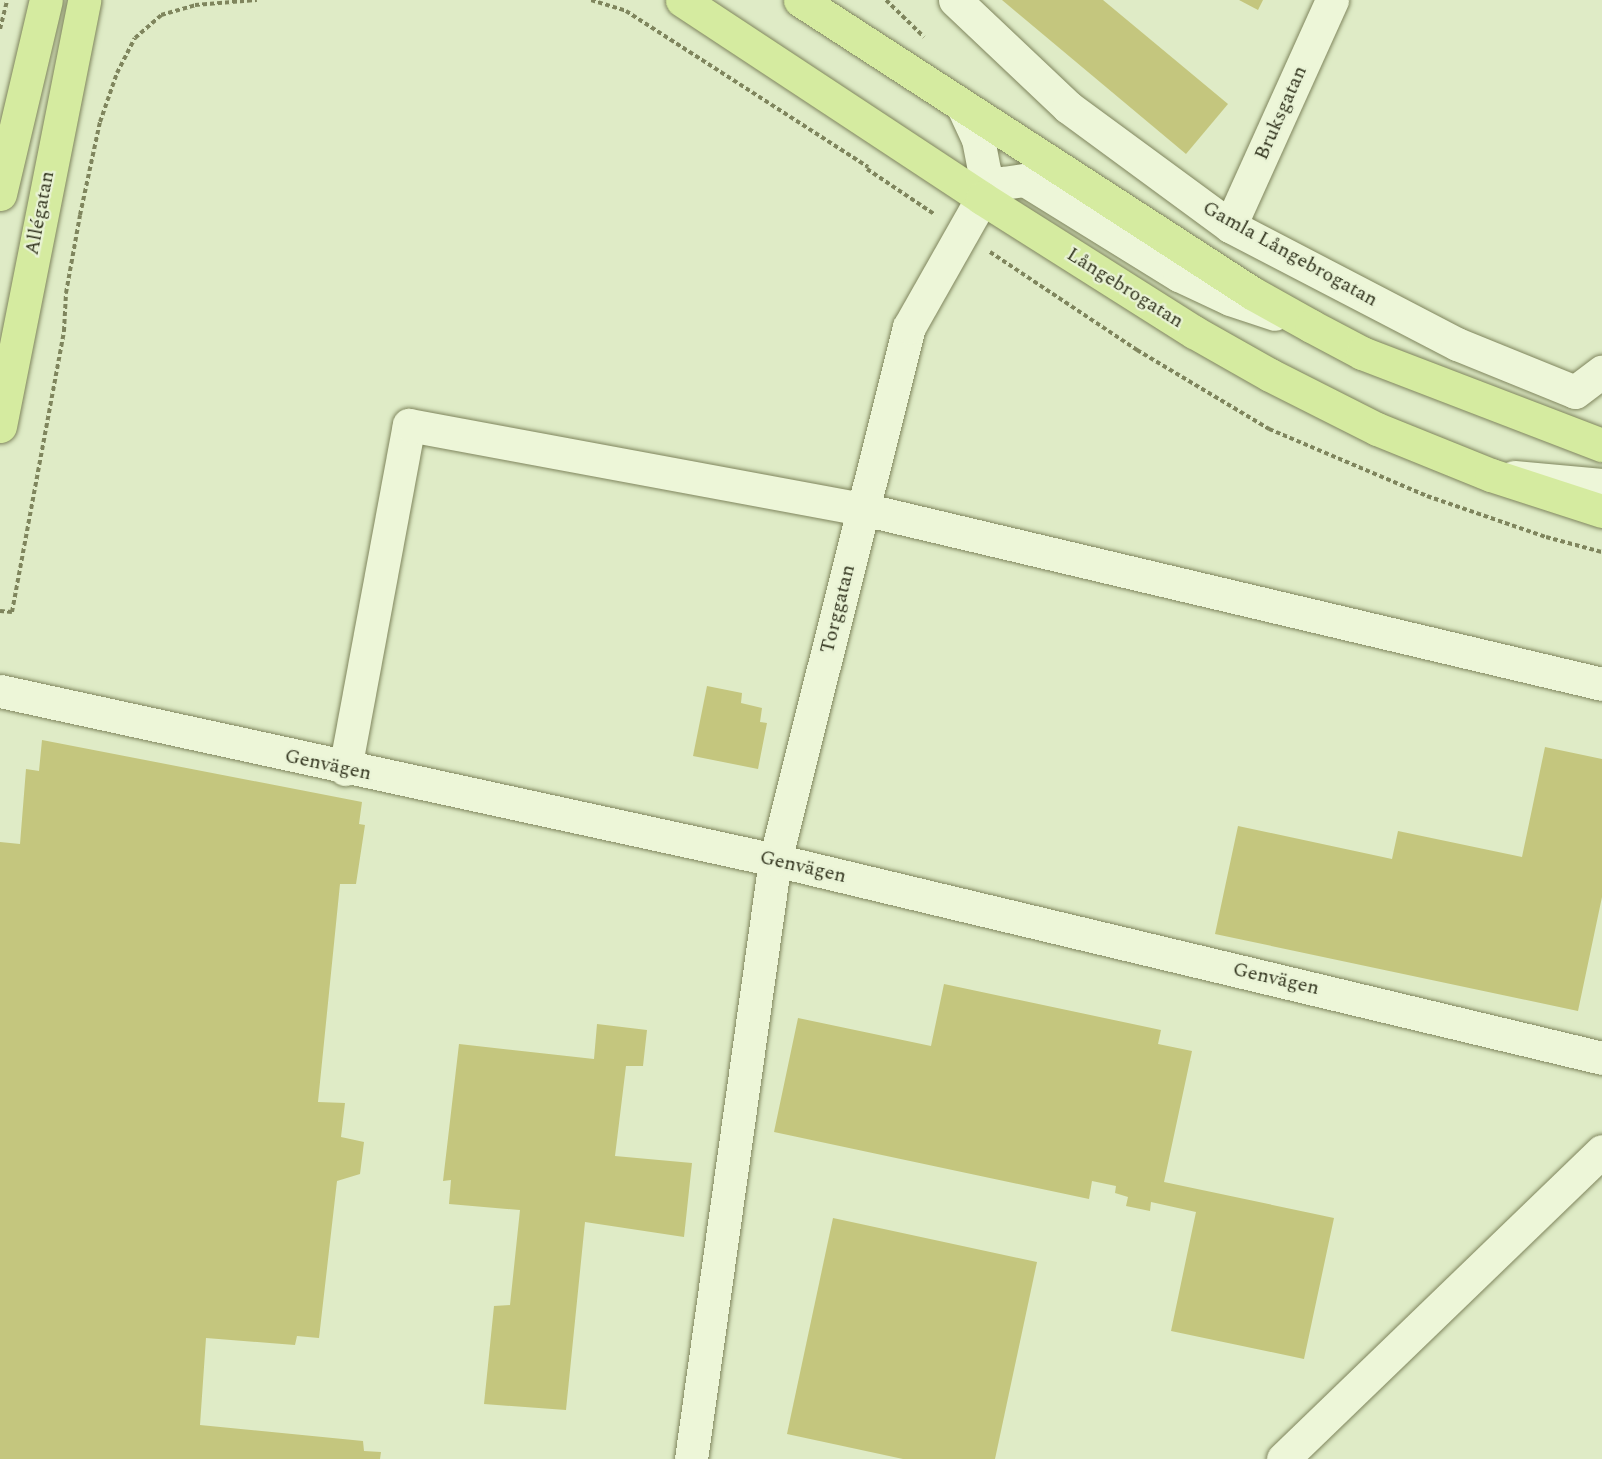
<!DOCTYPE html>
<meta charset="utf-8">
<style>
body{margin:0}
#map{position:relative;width:1602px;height:1459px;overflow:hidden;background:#dfebc6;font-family:Spectral,serif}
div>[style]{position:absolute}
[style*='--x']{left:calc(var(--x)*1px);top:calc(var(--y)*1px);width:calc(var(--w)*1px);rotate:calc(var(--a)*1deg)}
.building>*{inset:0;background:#c4c67e}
.path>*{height:4px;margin-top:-2px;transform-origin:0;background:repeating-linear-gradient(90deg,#7f855d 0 4.5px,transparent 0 7.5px)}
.roads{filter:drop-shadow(0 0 2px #7f855d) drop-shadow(0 0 2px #7f855d)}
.minor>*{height:33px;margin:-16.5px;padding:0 16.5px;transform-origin:16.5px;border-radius:16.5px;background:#edf6d8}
.major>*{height:33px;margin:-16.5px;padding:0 16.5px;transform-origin:16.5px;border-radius:16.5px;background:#d5eba0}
span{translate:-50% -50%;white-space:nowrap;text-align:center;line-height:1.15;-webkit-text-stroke:4.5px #e9f3d5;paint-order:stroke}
.street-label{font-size:20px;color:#343620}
</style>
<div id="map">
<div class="building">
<div style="clip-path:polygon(1002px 0,1103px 0,1228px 104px,1186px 154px)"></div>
<div style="clip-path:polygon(1239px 0,1263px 0,1258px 10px)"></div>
<div style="clip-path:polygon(707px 686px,742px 693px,741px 703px,762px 708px,760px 722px,767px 723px,758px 769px,693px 756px)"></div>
<div style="clip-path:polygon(42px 740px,362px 802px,359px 824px,365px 825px,356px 884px,340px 884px,318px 1102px,345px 1103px,341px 1137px,364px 1142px,360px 1174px,337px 1181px,319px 1338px,297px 1336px,295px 1345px,206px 1338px,200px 1425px,363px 1441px,364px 1451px,381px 1452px,380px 1459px,0 1459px,0 842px,20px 844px,26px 769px,39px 771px)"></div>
<div style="clip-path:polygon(1545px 747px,1602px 759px,1602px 897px,1578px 1011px,1215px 934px,1238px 826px,1392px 859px,1398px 831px,1522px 857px)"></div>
<div style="clip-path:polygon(944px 984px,1161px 1030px,1158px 1044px,1192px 1051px,1164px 1182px,1334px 1218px,1304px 1359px,1171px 1331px,1196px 1212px,1151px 1202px,1150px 1211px,1126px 1206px,1128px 1197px,1115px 1193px,1116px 1186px,1092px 1181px,1089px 1199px,774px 1132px,798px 1018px,931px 1046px)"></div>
<div style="clip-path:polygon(597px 1024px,647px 1030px,643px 1066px,626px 1066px,615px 1156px,692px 1163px,684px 1237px,585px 1222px,566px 1410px,484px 1404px,494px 1306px,510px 1305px,520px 1210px,449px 1204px,451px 1180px,443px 1181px,459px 1044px,594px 1059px)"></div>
<div style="clip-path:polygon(833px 1218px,1037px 1262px,995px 1459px,903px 1459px,787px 1434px)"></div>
</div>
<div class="path">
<div style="--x:591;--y:0;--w:37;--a:17"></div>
<div style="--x:626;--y:11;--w:288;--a:32.8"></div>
<div style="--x:886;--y:0;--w:53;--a:44.2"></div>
<div style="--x:0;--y:29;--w:30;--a:-76"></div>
<div style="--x:867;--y:169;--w:81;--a:33.9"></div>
<div style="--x:990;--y:252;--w:177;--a:33.7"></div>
<div style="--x:1137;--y:350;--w:154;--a:30.9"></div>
<div style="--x:1269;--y:429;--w:172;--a:23"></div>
<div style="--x:1427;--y:496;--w:126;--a:19"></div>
<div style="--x:1546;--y:537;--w:58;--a:15"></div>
<div style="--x:0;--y:611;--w:12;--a:5"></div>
<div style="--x:12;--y:612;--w:286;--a:-79.5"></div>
<div style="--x:64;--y:331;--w:38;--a:-87"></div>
<div style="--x:66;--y:293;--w:79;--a:-79.8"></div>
<div style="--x:80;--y:215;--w:95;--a:-77.9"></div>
<div style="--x:100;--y:122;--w:52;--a:-70.9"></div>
<div style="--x:117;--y:73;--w:39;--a:-63"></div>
<div style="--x:135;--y:38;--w:35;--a:-41"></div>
<div style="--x:161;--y:15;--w:35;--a:-16"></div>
<div style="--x:195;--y:5;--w:62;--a:-4.6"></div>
</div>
<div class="roads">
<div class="minor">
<div style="--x:955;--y:0;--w:156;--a:43.4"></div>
<div style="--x:1068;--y:107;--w:201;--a:36.3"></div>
<div style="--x:1230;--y:226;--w:256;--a:27.5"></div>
<div style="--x:1457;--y:344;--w:127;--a:22.1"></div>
<div style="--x:1575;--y:392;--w:34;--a:-37"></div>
<div style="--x:963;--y:107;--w:35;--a:65"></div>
<div style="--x:978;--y:139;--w:32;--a:79"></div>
<div style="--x:984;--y:170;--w:28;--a:94"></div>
<div style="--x:982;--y:198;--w:26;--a:-36"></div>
<div style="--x:1003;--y:183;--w:22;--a:-8"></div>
<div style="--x:1025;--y:180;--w:181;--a:31.7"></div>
<div style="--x:1179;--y:275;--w:56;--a:25.2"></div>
<div style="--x:1230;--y:299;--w:47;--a:18.4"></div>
<div style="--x:1230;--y:226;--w:248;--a:-65.7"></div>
<div style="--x:1514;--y:477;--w:88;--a:5.2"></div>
<div style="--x:0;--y:691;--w:793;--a:12.3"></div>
<div style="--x:775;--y:860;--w:850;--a:13.46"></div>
<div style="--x:345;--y:769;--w:350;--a:-79.5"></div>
<div style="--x:409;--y:425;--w:462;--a:10.5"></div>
<div style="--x:863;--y:509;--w:759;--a:13.32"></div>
<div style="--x:691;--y:1459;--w:605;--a:-82.02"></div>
<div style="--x:775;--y:860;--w:550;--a:-75.89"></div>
<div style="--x:909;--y:327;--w:148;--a:-60.5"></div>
<div style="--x:1283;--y:1459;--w:443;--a:-44"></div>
</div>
<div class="major">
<div style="--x:682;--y:0;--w:359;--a:33.4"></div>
<div style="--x:982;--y:198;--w:251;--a:32.3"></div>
<div style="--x:1194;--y:332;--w:87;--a:29.5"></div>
<div style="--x:1270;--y:375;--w:120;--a:26.8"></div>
<div style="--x:1377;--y:429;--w:123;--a:22"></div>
<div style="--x:1491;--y:475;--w:117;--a:18"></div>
<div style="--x:800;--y:0;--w:539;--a:32.95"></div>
<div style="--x:1252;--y:293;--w:68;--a:29.2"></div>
<div style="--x:1311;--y:326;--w:58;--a:27.9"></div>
<div style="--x:1362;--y:353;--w:257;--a:21"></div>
<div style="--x:0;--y:194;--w:199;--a:-76.7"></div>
<div style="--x:0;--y:426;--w:434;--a:-78.8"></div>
</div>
</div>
<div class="street-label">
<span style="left:1281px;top:113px;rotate:-66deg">Bruksgatan</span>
<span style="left:40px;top:213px;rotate:-79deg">Allégatan</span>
<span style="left:1290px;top:254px;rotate:29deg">Gamla Långebrogatan</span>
<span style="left:1125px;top:288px;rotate:32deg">Långebrogatan</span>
<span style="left:838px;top:609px;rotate:-76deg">Torggatan</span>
<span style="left:328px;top:765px;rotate:12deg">Genvägen</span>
<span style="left:803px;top:867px;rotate:13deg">Genvägen</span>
<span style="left:1276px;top:979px;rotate:13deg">Genvägen</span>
</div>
</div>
